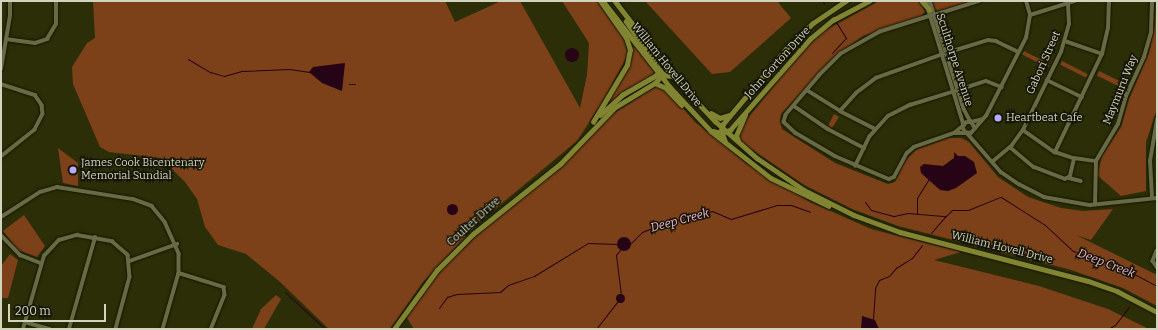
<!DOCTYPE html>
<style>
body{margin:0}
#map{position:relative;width:1158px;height:330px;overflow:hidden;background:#2c2e07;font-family:Bitter,serif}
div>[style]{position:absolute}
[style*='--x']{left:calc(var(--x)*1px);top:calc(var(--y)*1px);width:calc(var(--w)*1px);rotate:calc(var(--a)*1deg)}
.green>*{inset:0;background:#7c4119;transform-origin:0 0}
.water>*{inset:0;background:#270316}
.round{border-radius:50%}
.stream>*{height:1px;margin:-0.5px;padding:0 0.5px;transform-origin:0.5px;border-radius:0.5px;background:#270316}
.roads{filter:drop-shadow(0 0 1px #141500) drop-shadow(0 0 1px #141500)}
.minor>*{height:3.5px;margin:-1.75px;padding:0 1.75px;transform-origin:1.75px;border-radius:1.75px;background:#676a43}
.major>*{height:4.5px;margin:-2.25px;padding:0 2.25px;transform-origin:2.25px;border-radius:2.25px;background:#818532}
.dots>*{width:11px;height:11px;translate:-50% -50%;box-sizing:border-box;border:2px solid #141506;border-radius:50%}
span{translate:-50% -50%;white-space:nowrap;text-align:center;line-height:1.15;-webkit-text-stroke:3px #141506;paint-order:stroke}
.street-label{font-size:11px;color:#d2d4bf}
.poi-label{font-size:11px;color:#d2d4bf}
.left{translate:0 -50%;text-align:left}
.water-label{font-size:12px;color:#f0b3cd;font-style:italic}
.frame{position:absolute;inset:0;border:2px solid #d2d4bf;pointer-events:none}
.scale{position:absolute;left:8px;top:304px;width:98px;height:18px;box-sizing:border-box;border:2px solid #d2d4bf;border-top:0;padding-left:5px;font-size:12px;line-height:14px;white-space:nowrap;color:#d2d4bf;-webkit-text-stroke:3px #141506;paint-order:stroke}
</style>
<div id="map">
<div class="green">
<div style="clip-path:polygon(93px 1px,445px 1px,455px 22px,501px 1px,520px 1px,580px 108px,587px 75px,589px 43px,562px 1px,597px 1px,624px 38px,628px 54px,604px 99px,577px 141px,478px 223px,423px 282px,390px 329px,329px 329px,279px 281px,246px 254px,218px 245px,205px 227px,197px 199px,185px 182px,161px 158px,109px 152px,100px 147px,73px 84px,72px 67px,87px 43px,95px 38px)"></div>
<div style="clip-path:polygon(645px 1px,777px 1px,791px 18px,730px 72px,712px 74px)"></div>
<div style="clip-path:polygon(879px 1px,919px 1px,925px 11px,921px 17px,863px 36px,837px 55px,781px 114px,780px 121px,782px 129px,835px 163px,888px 184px,895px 182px,905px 161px,916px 150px,949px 138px,961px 138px,969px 142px,998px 177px,1028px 197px,1061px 208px,1083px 211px,1113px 209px,1091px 240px,1076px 235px,1157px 275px,1157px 306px,1123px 288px,1068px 269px,898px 226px,852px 209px,804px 185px,741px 142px,739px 138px,744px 123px,803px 50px,824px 31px)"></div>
<div style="clip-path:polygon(932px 1px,974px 1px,938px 11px,934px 9px)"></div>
<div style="clip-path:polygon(1156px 1px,1157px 1px,1157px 109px,1146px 142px,1146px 191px,1121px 196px,1098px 176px,1098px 172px,1102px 156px,1121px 127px,1129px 99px,1149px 53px,1155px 26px)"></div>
<div style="clip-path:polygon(631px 40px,655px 73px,607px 104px,631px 58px)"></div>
<div style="left:1024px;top:51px;width:29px;height:4px;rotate:27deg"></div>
<div style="left:1062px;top:61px;width:29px;height:4px;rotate:27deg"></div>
<div style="left:1099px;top:71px;width:30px;height:5px;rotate:26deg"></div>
<div style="clip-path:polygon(657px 86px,667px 90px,695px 122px,747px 164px,808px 201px,871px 229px,961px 252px,934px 260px,1039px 286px,1108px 309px,1149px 329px,414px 329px,407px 318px,408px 311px,444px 267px,500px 214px,575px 153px,605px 119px)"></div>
<div style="clip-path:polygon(834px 114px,839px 117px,832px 128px,828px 126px)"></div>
<div style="clip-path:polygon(58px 148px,78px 163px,78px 186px,63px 183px)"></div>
<div style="clip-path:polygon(24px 215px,45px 246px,37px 257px,18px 250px,3px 231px)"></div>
<div style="clip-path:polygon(10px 254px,18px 260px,8px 298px,1px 298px,1px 266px)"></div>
<div style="clip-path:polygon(276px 295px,281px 299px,264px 329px,252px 329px,261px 309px)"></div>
</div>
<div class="water">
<div class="round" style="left:565px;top:48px;width:14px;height:14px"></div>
<div style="clip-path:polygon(345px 63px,342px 91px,322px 83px,309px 72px,313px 67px)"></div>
<div style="clip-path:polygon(954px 152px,958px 156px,965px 156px,974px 162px,977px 173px,956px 188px,948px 191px,940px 190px,921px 173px,920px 167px,924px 164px,943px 166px,954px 158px)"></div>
<div class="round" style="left:446.5px;top:203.5px;width:11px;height:11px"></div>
<div class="round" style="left:617px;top:237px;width:14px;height:14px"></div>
<div class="round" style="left:615.5px;top:293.5px;width:9px;height:9px"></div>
<div style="clip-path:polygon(862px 316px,875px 320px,879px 329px,861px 329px)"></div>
</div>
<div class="stream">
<div style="--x:823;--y:1;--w:3;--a:72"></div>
<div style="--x:832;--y:53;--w:21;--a:-47"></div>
<div style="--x:846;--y:38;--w:19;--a:-122"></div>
<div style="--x:188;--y:59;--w:26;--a:31"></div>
<div style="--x:210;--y:72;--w:15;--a:16"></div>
<div style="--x:224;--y:76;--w:19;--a:-16"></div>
<div style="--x:242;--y:71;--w:47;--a:-2.4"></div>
<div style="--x:289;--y:69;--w:21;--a:8"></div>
<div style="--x:349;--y:84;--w:6;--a:0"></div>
<div style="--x:865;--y:202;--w:10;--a:53"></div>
<div style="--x:871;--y:210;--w:24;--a:15"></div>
<div style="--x:894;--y:216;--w:14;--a:-12"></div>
<div style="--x:908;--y:213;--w:38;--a:5"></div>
<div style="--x:946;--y:216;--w:8;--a:-45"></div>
<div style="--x:952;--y:210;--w:16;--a:0"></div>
<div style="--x:968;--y:210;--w:35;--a:-22"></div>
<div style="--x:1001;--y:197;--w:52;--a:32.5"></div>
<div style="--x:1045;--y:225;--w:38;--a:43"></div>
<div style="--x:1073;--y:251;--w:53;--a:18.8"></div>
<div style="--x:1123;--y:268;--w:38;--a:28"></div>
<div style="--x:917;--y:214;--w:16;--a:-90"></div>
<div style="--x:917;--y:198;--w:22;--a:-58"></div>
<div style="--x:931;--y:233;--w:23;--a:-49"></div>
<div style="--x:630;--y:244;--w:17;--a:-45"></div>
<div style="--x:642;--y:232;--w:22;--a:-22"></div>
<div style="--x:662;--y:224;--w:52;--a:-14.6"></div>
<div style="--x:712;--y:211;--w:21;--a:23"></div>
<div style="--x:731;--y:219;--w:48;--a:-16.9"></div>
<div style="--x:777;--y:205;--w:14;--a:0"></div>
<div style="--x:791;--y:205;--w:20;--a:20"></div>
<div style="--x:620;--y:250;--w:6;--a:129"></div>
<div style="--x:616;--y:255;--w:40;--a:82.9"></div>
<div style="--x:285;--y:292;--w:54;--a:42.8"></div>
<div style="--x:439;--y:308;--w:14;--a:-54"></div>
<div style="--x:447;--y:297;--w:10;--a:-17"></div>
<div style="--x:457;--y:294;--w:43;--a:-2.7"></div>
<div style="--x:500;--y:292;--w:11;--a:-41"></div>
<div style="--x:508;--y:285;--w:28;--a:-19"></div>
<div style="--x:534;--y:276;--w:63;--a:-31.4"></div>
<div style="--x:588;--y:243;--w:29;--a:2"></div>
<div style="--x:873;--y:319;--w:31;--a:-86"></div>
<div style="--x:875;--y:288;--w:9;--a:-63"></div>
<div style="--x:879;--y:280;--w:11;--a:-22"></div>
<div style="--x:889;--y:276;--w:11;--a:-49"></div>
<div style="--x:896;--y:268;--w:19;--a:-32"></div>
<div style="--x:912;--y:258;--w:16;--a:-52"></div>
<div style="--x:596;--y:329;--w:36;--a:-52"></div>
<div style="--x:1108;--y:329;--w:8;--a:-30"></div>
<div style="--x:1115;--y:325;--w:23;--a:-52"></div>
</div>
<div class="roads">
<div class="minor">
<div style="--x:926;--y:1;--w:130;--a:73"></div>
<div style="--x:930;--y:1;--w:113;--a:72.5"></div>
<div style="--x:964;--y:109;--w:15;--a:62"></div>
<div style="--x:934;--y:15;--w:47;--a:-17.3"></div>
<div style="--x:1030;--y:15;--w:47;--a:-17.3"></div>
<div style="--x:931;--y:16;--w:53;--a:162.6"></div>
<div style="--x:880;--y:32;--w:45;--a:150.6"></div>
<div style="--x:841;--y:54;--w:30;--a:135"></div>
<div style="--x:820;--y:75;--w:52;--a:130.4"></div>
<div style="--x:786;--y:115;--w:7;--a:106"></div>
<div style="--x:784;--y:122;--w:16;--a:43"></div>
<div style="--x:796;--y:133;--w:45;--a:30.5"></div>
<div style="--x:835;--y:156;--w:59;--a:23.1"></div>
<div style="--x:889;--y:179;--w:5;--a:-22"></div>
<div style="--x:894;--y:177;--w:27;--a:-62"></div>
<div style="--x:907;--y:153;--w:9;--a:-41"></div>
<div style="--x:914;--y:147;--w:42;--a:-19.3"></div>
<div style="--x:954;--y:133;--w:12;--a:0"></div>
<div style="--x:6;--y:39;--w:29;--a:8"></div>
<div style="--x:35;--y:43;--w:13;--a:-18"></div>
<div style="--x:47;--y:39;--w:17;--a:-59"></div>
<div style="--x:56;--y:24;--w:23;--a:-90"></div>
<div style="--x:1065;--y:41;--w:39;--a:19"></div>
<div style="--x:946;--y:53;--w:44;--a:-17.2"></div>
<div style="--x:988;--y:40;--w:8;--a:7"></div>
<div style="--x:996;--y:41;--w:25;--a:26"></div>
<div style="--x:1;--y:69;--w:54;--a:-80.4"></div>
<div style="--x:10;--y:16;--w:15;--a:-90"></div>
<div style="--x:1047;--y:80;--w:39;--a:26"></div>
<div style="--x:1;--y:84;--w:36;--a:18"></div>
<div style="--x:35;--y:95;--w:12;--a:55"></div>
<div style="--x:42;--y:105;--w:9;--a:84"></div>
<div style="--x:43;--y:114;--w:18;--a:117"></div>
<div style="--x:35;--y:130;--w:43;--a:141.5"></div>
<div style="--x:807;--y:90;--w:39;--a:32"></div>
<div style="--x:840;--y:111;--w:39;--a:27"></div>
<div style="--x:958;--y:90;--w:29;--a:-18"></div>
<div style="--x:986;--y:81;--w:17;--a:21"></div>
<div style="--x:794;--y:106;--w:41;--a:34.1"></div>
<div style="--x:828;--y:129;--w:41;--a:27.8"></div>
<div style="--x:840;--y:111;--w:24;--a:-48"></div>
<div style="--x:856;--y:93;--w:25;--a:-37"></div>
<div style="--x:876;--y:78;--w:71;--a:-19.7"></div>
<div style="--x:971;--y:122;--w:12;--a:-14"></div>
<div style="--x:975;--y:129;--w:8;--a:-120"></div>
<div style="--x:971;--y:122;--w:5;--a:169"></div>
<div style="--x:966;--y:123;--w:5;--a:127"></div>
<div style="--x:963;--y:127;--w:5;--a:68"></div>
<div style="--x:965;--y:132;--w:6;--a:9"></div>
<div style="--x:971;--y:133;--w:23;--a:-49"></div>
<div style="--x:986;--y:116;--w:88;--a:-62.9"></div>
<div style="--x:1026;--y:38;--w:23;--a:-80"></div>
<div style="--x:1030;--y:15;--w:15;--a:-106"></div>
<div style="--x:1023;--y:130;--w:39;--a:35"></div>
<div style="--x:1055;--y:152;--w:20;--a:18"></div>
<div style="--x:1074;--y:158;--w:22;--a:8"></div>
<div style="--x:954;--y:133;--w:13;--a:-39"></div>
<div style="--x:967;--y:133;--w:52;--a:48.9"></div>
<div style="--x:1001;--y:172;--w:22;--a:34"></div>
<div style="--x:1019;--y:184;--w:28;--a:27"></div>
<div style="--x:1044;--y:197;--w:47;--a:9.9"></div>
<div style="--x:1090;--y:205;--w:67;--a:-6"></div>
<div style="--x:1010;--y:147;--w:31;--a:40"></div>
<div style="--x:1034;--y:167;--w:33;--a:21"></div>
<div style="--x:1065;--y:179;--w:6;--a:-31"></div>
<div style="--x:1070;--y:176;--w:18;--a:-77"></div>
<div style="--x:1055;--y:152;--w:109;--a:-64.4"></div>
<div style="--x:1102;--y:54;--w:27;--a:-77"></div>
<div style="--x:1108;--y:28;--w:27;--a:-88"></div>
<div style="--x:992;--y:162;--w:26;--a:-40"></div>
<div style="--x:1012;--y:145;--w:19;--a:-54"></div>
<div style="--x:1023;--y:130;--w:87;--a:-64"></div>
<div style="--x:1061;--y:52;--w:29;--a:-74"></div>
<div style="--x:1069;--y:24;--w:21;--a:-93"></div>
<div style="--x:855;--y:166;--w:32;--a:-64"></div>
<div style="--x:869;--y:137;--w:28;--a:-48"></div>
<div style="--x:888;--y:116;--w:25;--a:-27"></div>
<div style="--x:910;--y:105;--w:47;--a:-17.3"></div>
<div style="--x:1069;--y:178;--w:12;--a:14"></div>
<div style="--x:1152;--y:198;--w:37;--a:-93"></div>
<div style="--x:1150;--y:161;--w:42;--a:-80.3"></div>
<div style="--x:1095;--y:205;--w:44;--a:-88.7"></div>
<div style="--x:1096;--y:161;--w:43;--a:-59.3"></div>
<div style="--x:1118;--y:124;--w:29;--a:-74"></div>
<div style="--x:1126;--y:96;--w:43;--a:-65.2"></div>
<div style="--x:1144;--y:57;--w:26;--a:-74"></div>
<div style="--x:1151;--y:32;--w:31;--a:-88"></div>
<div style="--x:1;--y:217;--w:46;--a:-32.7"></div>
<div style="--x:40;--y:192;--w:18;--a:-16"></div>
<div style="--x:57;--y:187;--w:77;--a:9"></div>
<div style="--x:133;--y:199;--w:20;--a:20"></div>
<div style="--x:152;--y:206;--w:21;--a:51"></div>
<div style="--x:165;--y:222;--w:35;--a:66"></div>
<div style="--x:179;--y:254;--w:19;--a:90"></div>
<div style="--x:179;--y:273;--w:58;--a:105.9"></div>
<div style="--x:1;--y:235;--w:28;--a:46"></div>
<div style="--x:20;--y:255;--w:22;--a:21"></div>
<div style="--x:1157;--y:251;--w:11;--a:112"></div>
<div style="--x:1153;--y:261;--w:7;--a:56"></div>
<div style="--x:130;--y:261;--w:50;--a:-19.9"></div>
<div style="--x:179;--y:273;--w:47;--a:17.3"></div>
<div style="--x:224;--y:287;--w:8;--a:83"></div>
<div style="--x:225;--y:295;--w:37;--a:112"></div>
<div style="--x:25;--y:322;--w:26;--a:16"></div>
<div style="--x:23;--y:329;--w:76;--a:-74"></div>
<div style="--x:44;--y:256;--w:22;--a:-47"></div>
<div style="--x:59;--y:240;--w:19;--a:-16"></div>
<div style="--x:77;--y:235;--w:36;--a:10"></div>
<div style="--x:112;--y:241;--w:21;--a:41"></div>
<div style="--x:128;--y:255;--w:22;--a:85"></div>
<div style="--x:130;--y:277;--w:54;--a:105.1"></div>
<div style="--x:69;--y:329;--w:95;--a:-74.1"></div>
</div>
<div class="major">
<div style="--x:603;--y:1;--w:109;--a:52.1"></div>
<div style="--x:670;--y:87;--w:60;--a:47"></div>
<div style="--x:711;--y:131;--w:76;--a:38.1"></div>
<div style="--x:771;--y:178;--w:64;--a:25.8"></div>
<div style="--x:615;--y:1;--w:95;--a:52.3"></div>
<div style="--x:673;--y:76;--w:62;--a:47"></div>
<div style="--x:715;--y:121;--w:56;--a:41.4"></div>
<div style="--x:757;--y:158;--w:57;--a:34.2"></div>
<div style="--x:804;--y:190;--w:56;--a:26.6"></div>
<div style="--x:854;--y:215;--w:49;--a:20.3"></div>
<div style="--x:900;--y:232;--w:194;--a:14.6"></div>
<div style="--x:1088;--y:281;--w:31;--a:19"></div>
<div style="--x:1117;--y:291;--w:45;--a:27.7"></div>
<div style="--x:922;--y:1;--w:11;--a:49"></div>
<div style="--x:626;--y:21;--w:65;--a:55.1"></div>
<div style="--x:655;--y:83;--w:12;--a:24"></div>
<div style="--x:666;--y:88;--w:23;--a:47"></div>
<div style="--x:711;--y:113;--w:10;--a:29"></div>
<div style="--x:720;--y:118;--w:9;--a:-18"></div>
<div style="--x:600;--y:115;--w:30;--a:-42"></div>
<div style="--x:622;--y:95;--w:39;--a:-30"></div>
<div style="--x:656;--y:75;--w:17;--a:3"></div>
<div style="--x:593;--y:122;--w:66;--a:-59.2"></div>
<div style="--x:627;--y:65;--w:15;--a:-79"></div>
<div style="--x:630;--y:50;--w:13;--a:-108"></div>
<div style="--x:626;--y:38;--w:45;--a:-125.1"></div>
<div style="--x:713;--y:131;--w:9;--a:13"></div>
<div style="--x:722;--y:133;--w:9;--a:-21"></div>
<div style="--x:730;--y:130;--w:121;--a:-48.7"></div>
<div style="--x:810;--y:39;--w:30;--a:-40"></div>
<div style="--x:833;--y:20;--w:41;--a:-27.8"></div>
<div style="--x:738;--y:141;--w:5;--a:-112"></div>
<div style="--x:736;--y:136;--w:23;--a:-67"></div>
<div style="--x:725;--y:142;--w:12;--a:-110"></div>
<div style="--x:721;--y:131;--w:7;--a:-74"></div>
<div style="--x:723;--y:124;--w:98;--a:-50"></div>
<div style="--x:786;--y:49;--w:37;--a:-44"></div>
<div style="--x:813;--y:23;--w:40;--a:-34"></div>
<div style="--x:394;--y:329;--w:73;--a:-53.9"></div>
<div style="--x:437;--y:270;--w:51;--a:-45"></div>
<div style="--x:473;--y:234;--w:112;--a:-38.8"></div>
<div style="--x:560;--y:164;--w:78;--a:-46"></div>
<div style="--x:614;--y:108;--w:48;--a:-31.4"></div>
<div style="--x:655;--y:83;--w:12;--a:-48"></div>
</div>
</div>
<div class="dots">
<div style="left:998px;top:118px;background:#b8abf7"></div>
<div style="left:73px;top:170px;background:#b8abf7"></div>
</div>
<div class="street-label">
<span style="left:954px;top:60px;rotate:72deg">Sculthorpe Avenue</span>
<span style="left:778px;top:63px;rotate:-48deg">John Gorton Drive</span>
<span style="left:1044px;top:63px;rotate:-66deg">Gabori Street</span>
<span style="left:666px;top:65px;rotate:51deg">William Hovell Drive</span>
<span style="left:1121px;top:90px;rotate:-68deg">Maymuru Way</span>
<span style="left:474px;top:222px;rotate:-42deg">Coulter Drive</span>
<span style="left:1002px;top:248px;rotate:14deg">William Hovell Drive</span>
</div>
<div class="poi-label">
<span class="left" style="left:1006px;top:118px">Heartbeat Cafe</span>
<span class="left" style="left:81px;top:170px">James Cook Bicentenary<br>Memorial Sundial</span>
</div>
<div class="water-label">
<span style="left:680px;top:221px;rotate:-15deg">Deep Creek</span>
<span style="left:1106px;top:264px;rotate:21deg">Deep Creek</span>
</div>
<div class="frame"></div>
<div class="scale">200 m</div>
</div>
